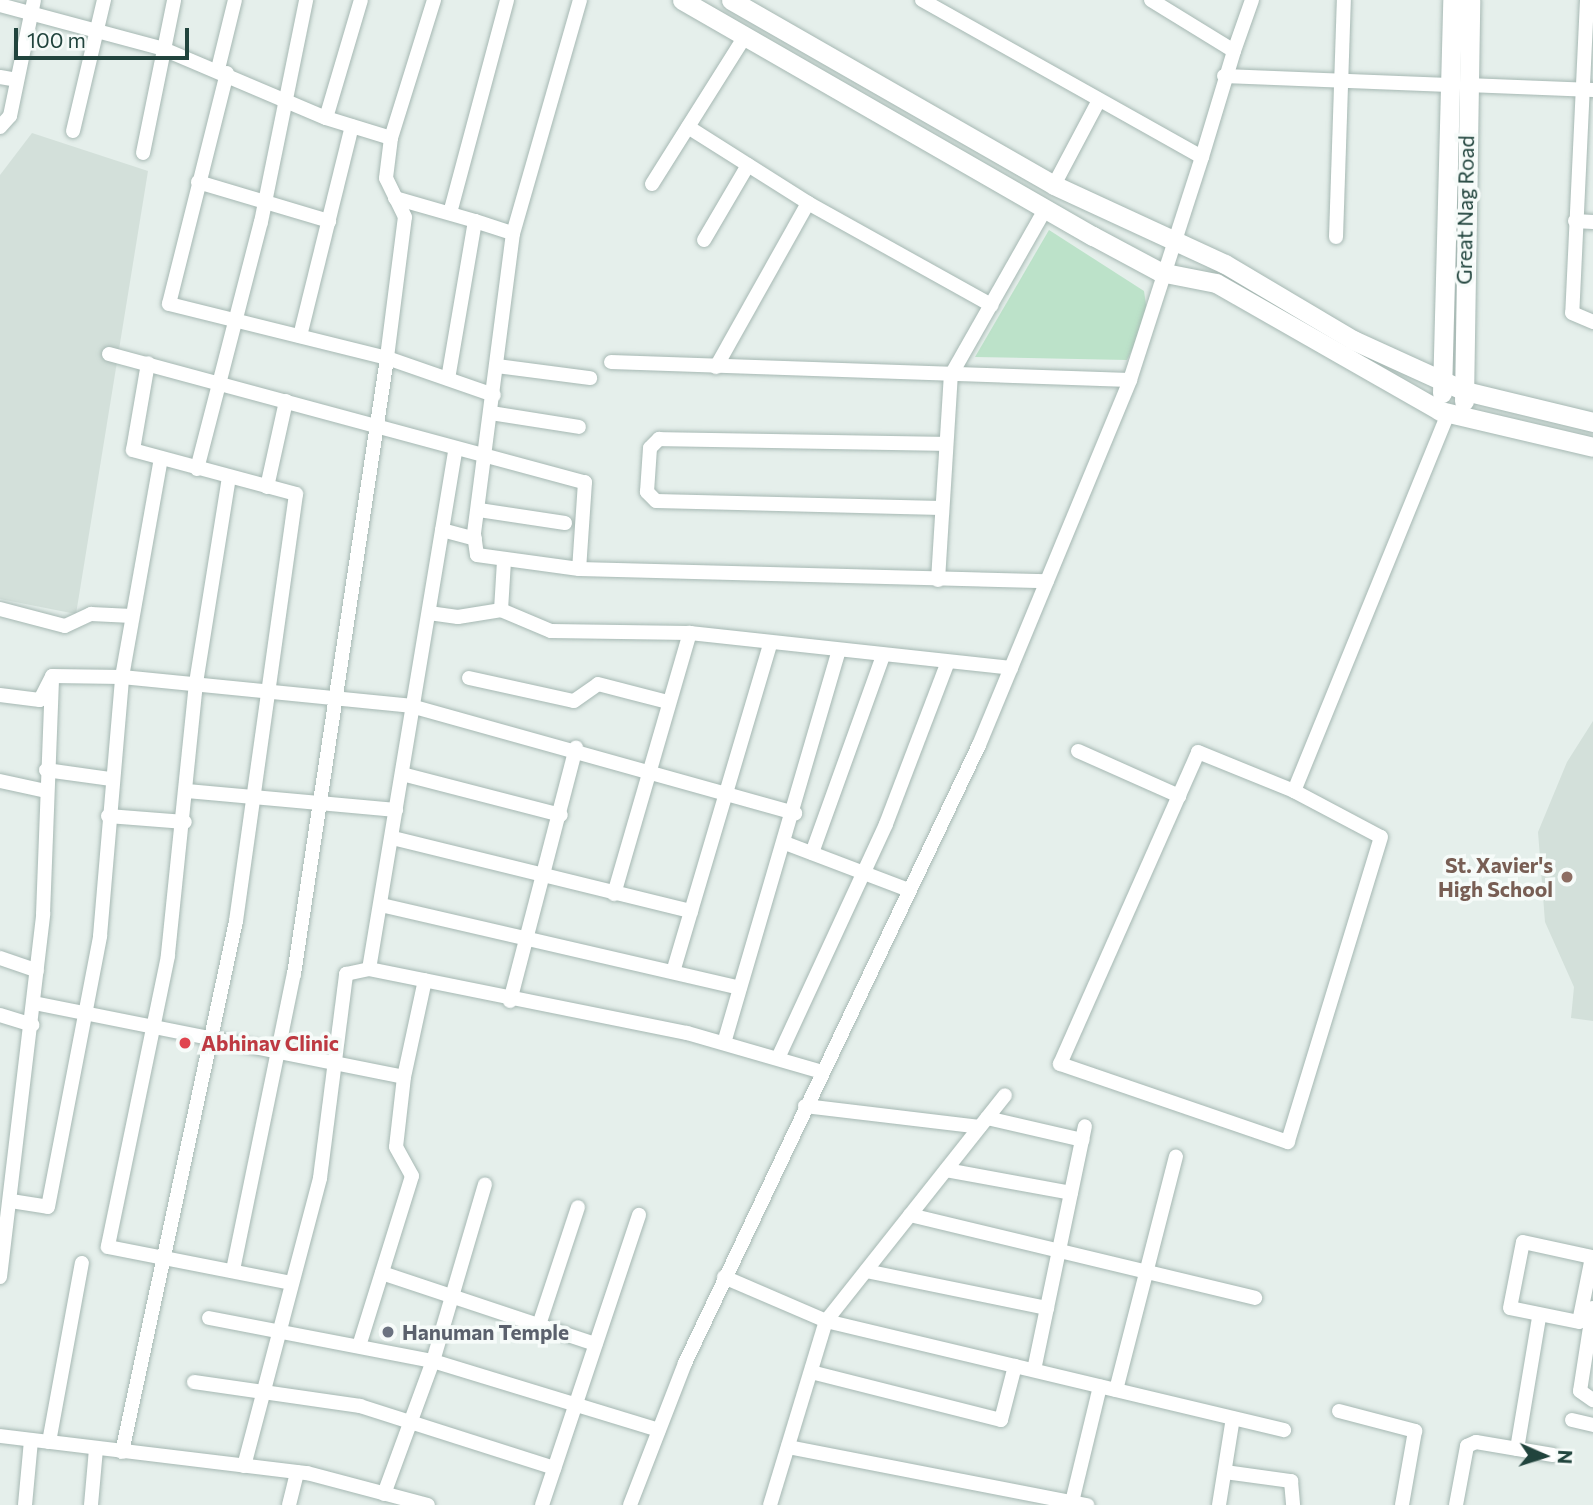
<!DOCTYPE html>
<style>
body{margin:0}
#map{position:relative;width:1593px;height:1505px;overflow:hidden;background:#e5efeb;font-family:Commissioner,sans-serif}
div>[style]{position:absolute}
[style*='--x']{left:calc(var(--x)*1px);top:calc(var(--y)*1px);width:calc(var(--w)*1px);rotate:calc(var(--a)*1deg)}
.built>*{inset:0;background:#d3e0da}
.green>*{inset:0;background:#bce2c9}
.roads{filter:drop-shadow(0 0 2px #a6b8b3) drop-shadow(0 0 2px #a6b8b3)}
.street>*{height:14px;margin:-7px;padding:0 7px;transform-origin:7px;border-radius:7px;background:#fff}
.secondary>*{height:19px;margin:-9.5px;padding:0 9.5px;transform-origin:9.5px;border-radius:9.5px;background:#fff}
.dots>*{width:19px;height:19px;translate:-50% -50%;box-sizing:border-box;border:4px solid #f6fbf9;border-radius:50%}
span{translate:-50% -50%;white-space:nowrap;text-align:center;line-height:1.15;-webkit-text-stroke:7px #f6fbf9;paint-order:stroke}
.street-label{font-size:21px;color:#21443d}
.education-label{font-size:21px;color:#785e54;font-weight:700}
.right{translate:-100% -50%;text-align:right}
.health-label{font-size:21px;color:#be3a42;font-weight:700}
.left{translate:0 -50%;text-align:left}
.worship-label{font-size:21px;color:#5b616d;font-weight:700}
.north{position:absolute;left:1509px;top:1421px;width:70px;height:70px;-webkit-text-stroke:5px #f6fbf9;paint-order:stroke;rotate:93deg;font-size:19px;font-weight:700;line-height:28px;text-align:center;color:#21443d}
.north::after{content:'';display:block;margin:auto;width:24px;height:32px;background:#21443d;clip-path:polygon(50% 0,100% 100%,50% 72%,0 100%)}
.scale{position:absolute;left:14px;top:28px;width:175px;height:32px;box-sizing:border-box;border:4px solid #21443d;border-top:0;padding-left:9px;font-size:21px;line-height:24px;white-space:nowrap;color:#21443d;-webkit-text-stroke:5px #f6fbf9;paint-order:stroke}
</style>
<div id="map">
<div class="built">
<div style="clip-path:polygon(32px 133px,148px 171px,76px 614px,0 599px,0 175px)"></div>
<div style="clip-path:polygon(1593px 721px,1593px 1021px,1571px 1018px,1574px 987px,1545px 922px,1538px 832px,1567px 762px)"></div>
</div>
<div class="green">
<div style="clip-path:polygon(1049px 230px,1144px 291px,1148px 318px,1127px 360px,975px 357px)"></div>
</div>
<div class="roads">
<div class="street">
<div style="--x:580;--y:0;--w:242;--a:106"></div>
<div style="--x:513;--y:233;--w:304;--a:97.4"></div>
<div style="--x:474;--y:534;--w:21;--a:82"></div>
<div style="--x:477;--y:555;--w:103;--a:7.8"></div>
<div style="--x:579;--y:569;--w:468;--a:1.5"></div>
<div style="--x:922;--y:0;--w:321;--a:29.3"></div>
<div style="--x:1202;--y:157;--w:111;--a:-73.2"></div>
<div style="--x:1151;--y:0;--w:97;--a:31.6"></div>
<div style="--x:1234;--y:51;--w:54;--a:-70.6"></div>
<div style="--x:1587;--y:0;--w:313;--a:92.7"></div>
<div style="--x:1572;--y:313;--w:23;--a:23"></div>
<div style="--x:0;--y:5;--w:167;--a:15"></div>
<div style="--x:161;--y:48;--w:179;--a:23"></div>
<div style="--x:326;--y:118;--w:68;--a:17.1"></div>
<div style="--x:218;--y:69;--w:71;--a:-76.2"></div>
<div style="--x:227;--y:73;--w:238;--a:104.1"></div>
<div style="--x:169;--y:304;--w:225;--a:13.9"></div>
<div style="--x:387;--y:358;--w:113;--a:19.1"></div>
<div style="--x:1224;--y:76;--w:225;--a:2.3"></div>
<div style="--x:0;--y:77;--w:17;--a:10"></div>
<div style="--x:1467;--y:85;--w:126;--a:2.3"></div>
<div style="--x:326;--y:118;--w:123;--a:-73.5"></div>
<div style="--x:0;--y:127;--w:15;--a:-48"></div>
<div style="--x:10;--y:116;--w:118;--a:-78.3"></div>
<div style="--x:688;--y:127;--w:142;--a:32.3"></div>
<div style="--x:808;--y:203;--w:210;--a:29.1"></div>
<div style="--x:73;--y:131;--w:135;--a:-76.7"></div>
<div style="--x:143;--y:153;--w:156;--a:-78.5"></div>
<div style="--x:198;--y:182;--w:137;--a:16.6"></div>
<div style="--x:652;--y:184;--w:176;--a:-57.8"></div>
<div style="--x:1054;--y:185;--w:96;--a:-62.1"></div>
<div style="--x:395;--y:198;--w:83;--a:16"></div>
<div style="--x:475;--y:221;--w:160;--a:99.7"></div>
<div style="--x:450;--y:213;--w:220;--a:-75"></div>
<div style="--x:475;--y:221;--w:40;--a:18"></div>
<div style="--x:1575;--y:221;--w:18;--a:3"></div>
<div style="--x:1336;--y:237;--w:237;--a:-88.1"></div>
<div style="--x:704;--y:240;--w:87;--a:-59.6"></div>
<div style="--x:300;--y:336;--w:216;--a:-76.1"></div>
<div style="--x:109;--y:354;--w:493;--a:15.1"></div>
<div style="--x:585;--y:482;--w:87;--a:93.9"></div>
<div style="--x:611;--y:362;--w:519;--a:1.99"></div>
<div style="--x:497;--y:366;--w:94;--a:7.4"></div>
<div style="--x:716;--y:367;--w:188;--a:-60.7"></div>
<div style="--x:491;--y:413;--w:89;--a:9"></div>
<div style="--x:455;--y:452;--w:524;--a:99.44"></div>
<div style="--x:369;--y:969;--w:324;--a:11.4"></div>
<div style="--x:687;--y:1033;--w:141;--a:16.1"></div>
<div style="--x:197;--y:469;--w:255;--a:-75.5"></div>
<div style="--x:261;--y:222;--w:227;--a:-78.5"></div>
<div style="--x:229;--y:477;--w:209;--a:99.1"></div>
<div style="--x:196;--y:683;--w:274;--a:95.9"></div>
<div style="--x:168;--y:956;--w:297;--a:101.7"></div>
<div style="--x:108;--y:1247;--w:187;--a:11.1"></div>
<div style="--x:267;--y:487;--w:88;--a:-77.5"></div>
<div style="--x:941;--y:508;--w:285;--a:-178.6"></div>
<div style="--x:656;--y:501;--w:13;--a:-135"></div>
<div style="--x:647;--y:492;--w:44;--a:-86.1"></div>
<div style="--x:650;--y:448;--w:13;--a:-45"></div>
<div style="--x:659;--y:439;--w:285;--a:1"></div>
<div style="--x:479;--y:510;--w:87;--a:8.6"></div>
<div style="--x:442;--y:530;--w:34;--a:15"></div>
<div style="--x:938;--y:580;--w:205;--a:-86.4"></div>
<div style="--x:951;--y:375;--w:192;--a:-60.4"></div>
<div style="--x:0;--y:609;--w:67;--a:14.7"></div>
<div style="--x:65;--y:626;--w:29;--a:-25"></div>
<div style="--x:91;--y:614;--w:41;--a:2.8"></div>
<div style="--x:501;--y:610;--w:49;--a:-86.5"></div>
<div style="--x:429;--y:613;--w:29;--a:8"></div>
<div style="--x:458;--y:617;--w:44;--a:-9.2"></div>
<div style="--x:501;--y:610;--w:54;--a:22.8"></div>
<div style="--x:551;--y:631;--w:139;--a:0.8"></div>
<div style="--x:690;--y:633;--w:323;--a:6.2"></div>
<div style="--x:469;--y:678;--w:107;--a:12.4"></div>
<div style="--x:574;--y:701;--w:29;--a:-35"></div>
<div style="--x:598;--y:684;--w:72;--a:14.4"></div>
<div style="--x:0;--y:695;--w:40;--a:7.1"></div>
<div style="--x:40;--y:700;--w:27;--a:-63"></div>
<div style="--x:52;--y:676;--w:70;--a:0.8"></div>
<div style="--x:122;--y:677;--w:290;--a:5.7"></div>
<div style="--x:411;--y:706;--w:399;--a:15.6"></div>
<div style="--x:1078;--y:751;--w:111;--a:24"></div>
<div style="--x:1198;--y:752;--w:104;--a:22.1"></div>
<div style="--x:1294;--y:791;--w:98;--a:27.9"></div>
<div style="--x:1381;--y:837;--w:319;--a:107"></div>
<div style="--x:1288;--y:1142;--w:241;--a:-161.1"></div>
<div style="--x:1060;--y:1064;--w:341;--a:-66.1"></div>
<div style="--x:46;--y:770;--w:66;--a:7.9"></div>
<div style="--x:402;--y:774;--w:164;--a:14.5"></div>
<div style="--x:0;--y:781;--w:47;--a:12.3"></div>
<div style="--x:187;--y:791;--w:210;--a:5.2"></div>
<div style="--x:1294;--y:791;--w:407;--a:-67.8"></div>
<div style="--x:108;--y:816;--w:77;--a:4.5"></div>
<div style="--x:393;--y:838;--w:307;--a:13.8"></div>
<div style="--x:785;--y:843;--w:133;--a:20.8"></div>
<div style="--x:812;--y:853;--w:209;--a:-70.2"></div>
<div style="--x:614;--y:894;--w:272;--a:-73.8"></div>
<div style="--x:381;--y:905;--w:368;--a:13"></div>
<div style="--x:0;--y:958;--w:39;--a:19"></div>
<div style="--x:673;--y:972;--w:344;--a:-73.5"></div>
<div style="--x:510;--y:1001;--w:262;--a:-75.4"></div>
<div style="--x:34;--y:1003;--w:377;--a:11.3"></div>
<div style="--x:404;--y:1077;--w:70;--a:96.5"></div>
<div style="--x:396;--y:1147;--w:33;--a:61"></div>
<div style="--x:412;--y:1176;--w:178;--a:107.3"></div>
<div style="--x:0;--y:1015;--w:34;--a:17"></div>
<div style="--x:724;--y:1043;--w:409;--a:-73.7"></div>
<div style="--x:778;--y:1058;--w:258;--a:-65.2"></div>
<div style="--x:886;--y:824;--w:173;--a:-69.1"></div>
<div style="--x:404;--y:1077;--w:99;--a:-77.8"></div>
<div style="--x:805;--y:1106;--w:176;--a:6.8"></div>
<div style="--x:987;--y:1118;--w:98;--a:13"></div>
<div style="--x:946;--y:1170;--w:127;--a:10.4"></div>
<div style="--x:11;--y:1201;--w:37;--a:9"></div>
<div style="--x:48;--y:1207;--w:276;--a:-79.1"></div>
<div style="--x:100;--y:936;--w:260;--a:-85.1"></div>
<div style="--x:122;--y:677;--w:222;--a:-79.9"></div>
<div style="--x:910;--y:1215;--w:355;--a:13.5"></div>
<div style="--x:1523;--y:1242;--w:71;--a:12.3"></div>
<div style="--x:1592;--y:1257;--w:66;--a:101.3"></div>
<div style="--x:1579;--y:1322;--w:70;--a:-168.5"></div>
<div style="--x:1510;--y:1308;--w:67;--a:-78.9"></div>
<div style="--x:233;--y:1270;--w:302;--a:-78.4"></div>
<div style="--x:294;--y:974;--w:616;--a:-81.41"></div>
<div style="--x:386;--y:365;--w:149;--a:-82.7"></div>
<div style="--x:405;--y:217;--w:43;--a:-116"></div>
<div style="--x:386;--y:178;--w:40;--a:-82.9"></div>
<div style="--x:391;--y:138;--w:145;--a:-72.7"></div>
<div style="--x:866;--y:1271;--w:185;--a:11.6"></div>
<div style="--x:382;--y:1273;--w:225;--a:18.4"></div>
<div style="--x:0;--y:1277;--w:366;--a:-83.2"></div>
<div style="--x:43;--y:914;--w:232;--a:-87.8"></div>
<div style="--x:724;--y:1277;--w:111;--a:23.3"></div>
<div style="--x:826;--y:1321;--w:471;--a:13.4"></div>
<div style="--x:1593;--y:1308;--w:84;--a:98.9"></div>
<div style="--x:1580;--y:1391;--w:16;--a:35"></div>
<div style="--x:209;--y:1318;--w:228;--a:10.9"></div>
<div style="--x:433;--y:1361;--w:236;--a:17"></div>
<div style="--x:539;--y:1325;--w:124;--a:-71.7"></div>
<div style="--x:1034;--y:1370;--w:249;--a:-78.2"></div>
<div style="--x:811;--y:1372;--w:196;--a:14.2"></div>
<div style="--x:1001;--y:1420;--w:56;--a:-75.5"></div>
<div style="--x:194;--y:1382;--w:168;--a:8.2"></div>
<div style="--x:360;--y:1406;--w:204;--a:17.7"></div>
<div style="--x:1116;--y:1390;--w:241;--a:-75.6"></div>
<div style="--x:1339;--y:1411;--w:79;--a:14.7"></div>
<div style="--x:1415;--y:1431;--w:75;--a:100"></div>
<div style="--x:1572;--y:1420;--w:22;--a:13"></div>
<div style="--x:0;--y:1436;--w:309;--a:6.9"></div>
<div style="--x:307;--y:1473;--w:125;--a:14.8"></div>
<div style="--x:49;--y:1442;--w:182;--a:-79.6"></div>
<div style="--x:788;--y:1447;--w:305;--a:11"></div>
<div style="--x:1517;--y:1449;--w:133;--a:-80.5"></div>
<div style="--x:122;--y:1452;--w:543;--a:-77.88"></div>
<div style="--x:236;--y:921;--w:431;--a:-82"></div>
<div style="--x:296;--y:494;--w:169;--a:-164.9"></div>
<div style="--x:133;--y:450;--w:88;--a:-80.2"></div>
<div style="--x:244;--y:1466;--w:298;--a:-75.2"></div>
<div style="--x:320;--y:1178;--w:206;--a:-82.7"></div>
<div style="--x:346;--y:974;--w:24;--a:-12"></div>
<div style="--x:1225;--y:1472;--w:67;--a:7.8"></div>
<div style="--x:1291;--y:1481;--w:24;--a:85"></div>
<div style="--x:384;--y:1494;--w:142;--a:-69.8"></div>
<div style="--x:433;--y:1361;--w:184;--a:-73.6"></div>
<div style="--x:1072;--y:1502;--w:119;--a:-76.4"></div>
<div style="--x:25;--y:1505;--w:65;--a:-84.7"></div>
<div style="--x:91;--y:1505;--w:56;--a:-84.9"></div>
<div style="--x:289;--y:1505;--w:34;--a:-76"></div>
<div style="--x:542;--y:1505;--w:306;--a:-71.5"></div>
<div style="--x:630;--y:1505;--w:152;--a:-68.8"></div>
<div style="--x:685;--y:1363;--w:684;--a:-64.56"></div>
<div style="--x:979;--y:745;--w:395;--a:-67.5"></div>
<div style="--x:1130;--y:380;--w:234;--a:-72.1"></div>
<div style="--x:770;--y:1505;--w:192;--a:-73.1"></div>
<div style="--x:826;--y:1321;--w:288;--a:-51.6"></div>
<div style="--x:1219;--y:1505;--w:88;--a:-80.9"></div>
<div style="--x:1456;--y:1505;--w:60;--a:-79.4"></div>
<div style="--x:1467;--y:1446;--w:10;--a:-24"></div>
<div style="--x:1476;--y:1442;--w:78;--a:9.6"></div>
</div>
<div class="secondary">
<div style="--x:682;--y:0;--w:474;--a:29.9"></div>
<div style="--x:1093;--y:236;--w:76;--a:28.2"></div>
<div style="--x:1160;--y:272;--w:57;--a:11.1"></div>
<div style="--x:1216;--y:283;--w:258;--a:29.7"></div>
<div style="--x:1440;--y:411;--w:157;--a:13.2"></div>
<div style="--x:731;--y:0;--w:372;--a:29.8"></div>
<div style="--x:1054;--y:185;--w:188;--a:24.8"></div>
<div style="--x:1225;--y:264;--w:149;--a:30.7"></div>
<div style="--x:1353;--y:340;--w:123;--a:24.5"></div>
<div style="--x:1465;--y:391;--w:132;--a:13.6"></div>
<div style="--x:1442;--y:393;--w:393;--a:-88.5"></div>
<div style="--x:1464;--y:401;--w:401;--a:-89.1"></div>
</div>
</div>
<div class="dots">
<div style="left:1567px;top:877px;background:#8d6e63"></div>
<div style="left:185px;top:1043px;background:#e0444e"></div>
<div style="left:388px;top:1332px;background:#6b7280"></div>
</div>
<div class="street-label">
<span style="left:1465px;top:210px;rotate:-89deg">Great Nag Road</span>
</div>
<div class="education-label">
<span class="right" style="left:1553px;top:877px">St. Xavier's<br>High School</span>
</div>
<div class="health-label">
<span class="left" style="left:201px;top:1043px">Abhinav Clinic</span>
</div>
<div class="worship-label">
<span class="left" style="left:402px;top:1332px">Hanuman Temple</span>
</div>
<div class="north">N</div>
<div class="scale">100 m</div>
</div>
